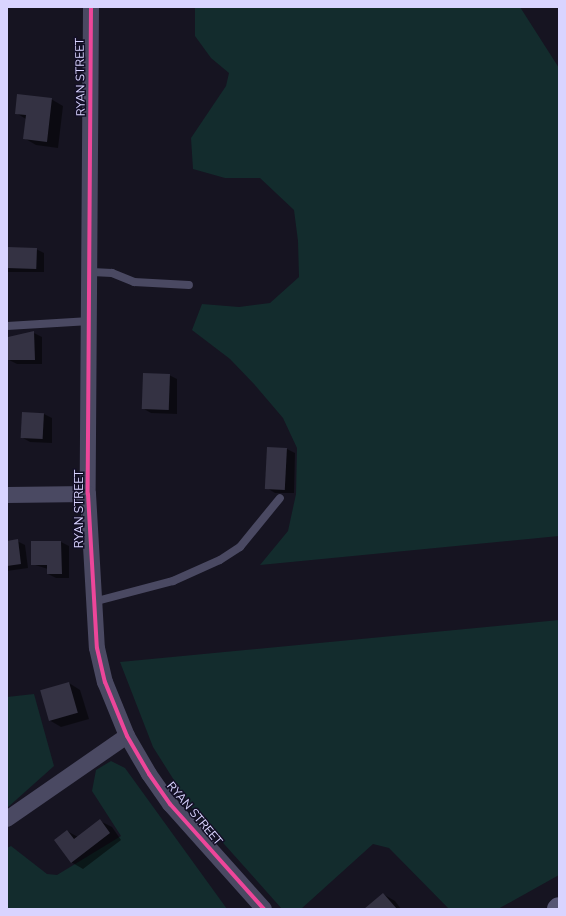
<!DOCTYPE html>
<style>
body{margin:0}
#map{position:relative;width:566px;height:916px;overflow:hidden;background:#161421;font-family:"Nunito Sans",sans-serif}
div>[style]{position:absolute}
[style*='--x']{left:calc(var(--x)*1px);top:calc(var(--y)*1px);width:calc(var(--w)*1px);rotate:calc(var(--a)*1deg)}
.green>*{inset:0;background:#132c2d}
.shadow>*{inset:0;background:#0007}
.building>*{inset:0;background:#343243;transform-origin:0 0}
.service>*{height:8px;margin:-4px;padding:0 4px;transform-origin:4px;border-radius:4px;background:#4a4962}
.minor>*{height:16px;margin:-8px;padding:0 8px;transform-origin:8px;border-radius:8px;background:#4a4962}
.secondary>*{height:22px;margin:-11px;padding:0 11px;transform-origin:11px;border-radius:11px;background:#575674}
.cycleway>*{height:4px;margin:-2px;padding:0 2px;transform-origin:2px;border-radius:2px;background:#ed469a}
span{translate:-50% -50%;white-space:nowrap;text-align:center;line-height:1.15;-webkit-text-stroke:3px #130f26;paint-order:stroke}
.street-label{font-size:12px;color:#d9d4ff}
.frame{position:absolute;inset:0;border:8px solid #d9d4ff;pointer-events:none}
</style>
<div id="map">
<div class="green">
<div style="clip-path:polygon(195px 7px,520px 7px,559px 68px,559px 536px,260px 565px,288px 531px,296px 494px,297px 448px,283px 418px,254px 384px,230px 359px,192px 330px,202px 304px,239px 307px,270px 303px,299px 277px,298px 241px,294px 210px,260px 178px,225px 178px,193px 169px,191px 138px,226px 86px,229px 73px,211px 58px,195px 36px)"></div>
<div style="clip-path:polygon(559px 620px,559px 875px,498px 909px,449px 909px,389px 848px,373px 844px,301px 909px,282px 909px,191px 807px,153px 747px,120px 662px)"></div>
<div style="clip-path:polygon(34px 694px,54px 766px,7px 808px,7px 697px)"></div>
<div style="clip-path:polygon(111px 761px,125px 768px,227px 909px,7px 909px,7px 848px,11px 846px,47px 874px,57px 875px,121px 836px,92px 791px,96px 770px)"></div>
</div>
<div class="shadow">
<div style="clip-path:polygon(51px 99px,63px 106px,58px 148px,36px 145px,24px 138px,26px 119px,16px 113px)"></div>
<div style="clip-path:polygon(7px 248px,36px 249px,44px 253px,44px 272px,7px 272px)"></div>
<div style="clip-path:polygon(34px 333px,42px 337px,42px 364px,17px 364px,9px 360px,9px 338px)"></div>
<div style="clip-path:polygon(169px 375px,177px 379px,177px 414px,151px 413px,144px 409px)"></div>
<div style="clip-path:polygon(23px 413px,44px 414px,52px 418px,52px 443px,30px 442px,23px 438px)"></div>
<div style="clip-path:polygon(268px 448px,287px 449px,295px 453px,294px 493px,275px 493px,267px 488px)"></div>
<div style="clip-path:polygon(17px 541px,25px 545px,28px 568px,7px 571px,7px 542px)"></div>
<div style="clip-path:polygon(61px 542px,69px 546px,69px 578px,56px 578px,48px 574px,48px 569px,32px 564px)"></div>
<div style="clip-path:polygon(69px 683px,80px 690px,89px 719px,61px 727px,49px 720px)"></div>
<div style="clip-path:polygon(100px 821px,112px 827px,121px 840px,83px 869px,71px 862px,67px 831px,78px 837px)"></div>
<div style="clip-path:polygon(383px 894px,395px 901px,401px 909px,366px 909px)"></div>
</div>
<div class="building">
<div style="clip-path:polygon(17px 94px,52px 98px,47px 142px,23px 139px,26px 115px,15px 114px)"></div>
<div style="left:7px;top:247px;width:30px;height:21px;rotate:2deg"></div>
<div style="clip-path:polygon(34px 331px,35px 360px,8px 360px,8px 337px)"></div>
<div style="left:143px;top:373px;width:27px;height:36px;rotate:2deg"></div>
<div style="left:22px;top:412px;width:22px;height:26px;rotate:3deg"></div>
<div style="left:267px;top:447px;width:20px;height:42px;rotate:3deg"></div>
<div style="clip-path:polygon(18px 539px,21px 564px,7px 566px,7px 541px)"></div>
<div style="clip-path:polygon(31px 541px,61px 541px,62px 574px,47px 574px,47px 565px,31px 565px)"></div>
<div style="left:69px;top:682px;width:32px;height:30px;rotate:74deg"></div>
<div style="clip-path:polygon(100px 819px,110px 833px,71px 863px,54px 840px,67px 830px,74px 839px)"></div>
<div style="clip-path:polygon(383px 893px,397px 909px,364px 909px)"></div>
</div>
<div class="service">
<div style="--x:92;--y:272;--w:20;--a:3"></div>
<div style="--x:112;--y:273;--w:24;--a:22"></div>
<div style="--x:134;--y:282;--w:55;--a:3.1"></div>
<div style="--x:7;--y:326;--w:83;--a:-3.4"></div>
<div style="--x:93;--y:602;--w:83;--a:-14.7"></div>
<div style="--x:173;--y:581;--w:51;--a:-24.1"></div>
<div style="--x:220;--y:560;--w:24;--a:-33"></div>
<div style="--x:240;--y:547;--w:63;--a:-50.8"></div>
</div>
<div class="minor">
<div style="--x:91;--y:7;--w:487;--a:90.4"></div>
<div style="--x:88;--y:494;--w:154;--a:86.7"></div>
<div style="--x:97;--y:648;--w:35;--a:77"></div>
<div style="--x:105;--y:682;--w:58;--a:67.8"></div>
<div style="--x:127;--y:736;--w:44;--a:59.9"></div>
<div style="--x:149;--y:774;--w:37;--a:55"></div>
<div style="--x:170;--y:804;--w:141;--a:48.2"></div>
<div style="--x:7;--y:495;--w:81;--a:-0.7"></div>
<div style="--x:7;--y:819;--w:146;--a:-34.7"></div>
</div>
<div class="secondary">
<div style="--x:558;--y:909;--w:1;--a:-45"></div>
</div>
<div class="cycleway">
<div style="--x:91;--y:7;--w:487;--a:90.4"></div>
<div style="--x:88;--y:494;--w:154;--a:86.7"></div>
<div style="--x:97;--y:648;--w:35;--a:77"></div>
<div style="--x:105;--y:682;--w:58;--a:67.8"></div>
<div style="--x:127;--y:736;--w:44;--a:59.9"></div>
<div style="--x:149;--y:774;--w:37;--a:55"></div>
<div style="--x:170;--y:804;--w:141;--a:48.2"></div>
</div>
<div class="street-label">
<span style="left:81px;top:77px;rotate:-91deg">RYAN STREET</span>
<span style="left:80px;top:509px;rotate:-90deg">RYAN STREET</span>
<span style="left:194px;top:814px;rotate:50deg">RYAN STREET</span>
</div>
<div class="frame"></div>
</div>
